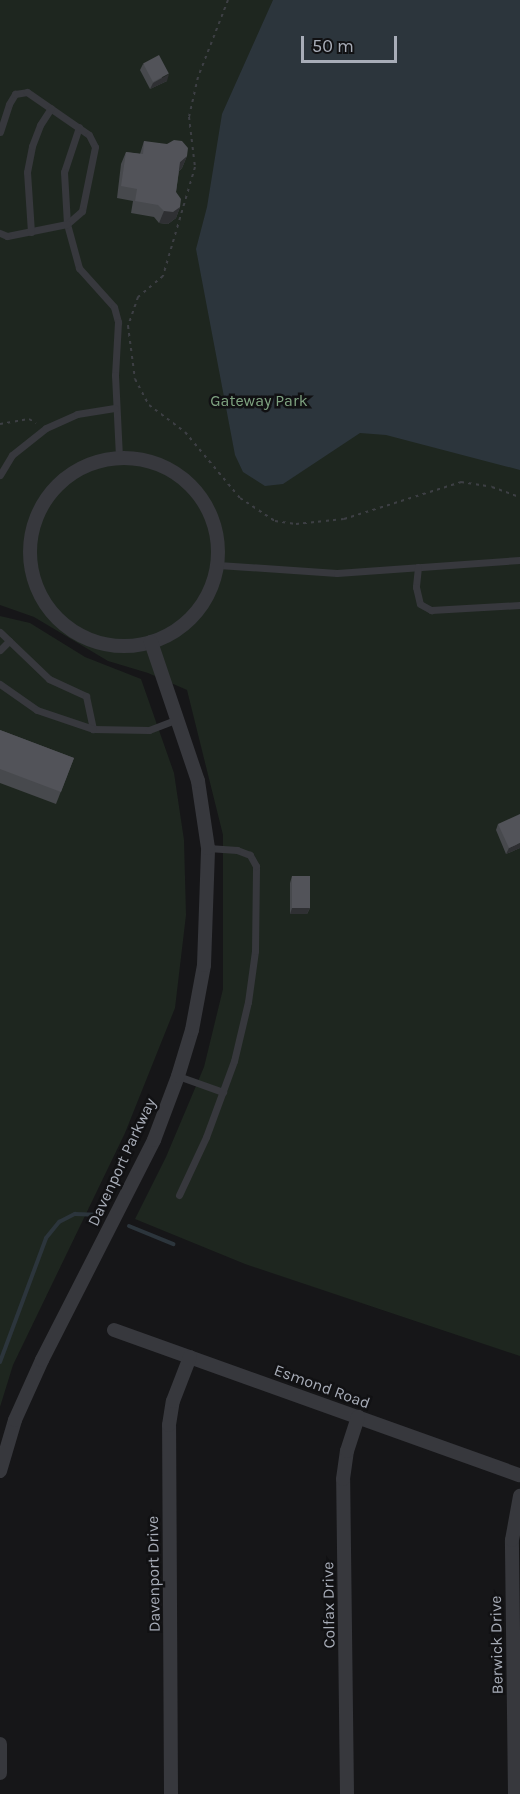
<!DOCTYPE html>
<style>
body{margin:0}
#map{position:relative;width:520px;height:1794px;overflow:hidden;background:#161618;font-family:Karla,sans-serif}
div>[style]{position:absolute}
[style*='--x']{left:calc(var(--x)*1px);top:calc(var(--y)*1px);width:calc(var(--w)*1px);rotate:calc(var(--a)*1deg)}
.green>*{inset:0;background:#1e261f}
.water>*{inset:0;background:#2c353c}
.stream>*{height:4px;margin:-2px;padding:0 2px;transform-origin:2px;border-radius:2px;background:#2c353c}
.path>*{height:2px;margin-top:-1px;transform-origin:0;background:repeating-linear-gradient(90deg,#3d3f44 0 3px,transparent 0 7.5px)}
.service>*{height:7px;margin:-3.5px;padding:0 3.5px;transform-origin:3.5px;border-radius:3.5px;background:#37383d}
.minor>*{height:14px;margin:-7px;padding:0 7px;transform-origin:7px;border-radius:7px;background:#37383d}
.minor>.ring{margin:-7px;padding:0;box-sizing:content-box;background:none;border:14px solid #37383d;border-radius:50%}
.wall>*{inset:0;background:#47494d}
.shaded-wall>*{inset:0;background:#2f3033}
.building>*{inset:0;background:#525359;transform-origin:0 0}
span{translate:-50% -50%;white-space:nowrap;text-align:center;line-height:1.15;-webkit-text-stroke:5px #111113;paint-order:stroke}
.park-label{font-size:16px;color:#7fa381}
.street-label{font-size:16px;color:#a8adb8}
.scale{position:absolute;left:301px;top:36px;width:96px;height:27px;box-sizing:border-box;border:3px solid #a8adb8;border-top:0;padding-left:8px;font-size:18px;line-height:21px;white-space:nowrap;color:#a8adb8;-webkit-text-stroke:4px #111113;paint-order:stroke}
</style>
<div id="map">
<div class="green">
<div style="clip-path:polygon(0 0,520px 0,520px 1356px,245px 1264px,135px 1219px,166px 1157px,204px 1067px,223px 989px,223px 835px,187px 690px,148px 673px,108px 661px,34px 617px,0 605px)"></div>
<div style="clip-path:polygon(0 616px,30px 623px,85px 657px,141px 679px,174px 773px,184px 840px,186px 915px,175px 1008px,125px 1133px,13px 1365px,0 1407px)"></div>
</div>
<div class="water">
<div style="clip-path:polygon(273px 0,520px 0,520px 470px,386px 435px,360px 433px,283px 484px,265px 486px,243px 472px,235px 455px,196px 249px,207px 207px,222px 114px)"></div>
</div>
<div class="stream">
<div style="--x:129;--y:1226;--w:48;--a:22.2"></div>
<div style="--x:0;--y:1362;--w:132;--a:-69.6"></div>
<div style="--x:46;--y:1238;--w:21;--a:-51"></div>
<div style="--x:59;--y:1222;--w:18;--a:-27"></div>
<div style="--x:75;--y:1214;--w:28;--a:2"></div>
</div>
<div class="path">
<div style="--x:228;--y:0;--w:83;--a:111.3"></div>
<div style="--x:198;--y:77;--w:41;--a:102.7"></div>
<div style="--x:189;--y:117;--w:50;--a:83.2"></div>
<div style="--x:195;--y:167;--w:114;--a:106.4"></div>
<div style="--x:163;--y:276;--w:33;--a:140"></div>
<div style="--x:138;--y:297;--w:31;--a:109"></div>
<div style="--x:128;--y:326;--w:53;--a:82.5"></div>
<div style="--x:135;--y:379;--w:30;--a:62"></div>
<div style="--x:149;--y:405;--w:45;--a:36.9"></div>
<div style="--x:185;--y:432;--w:86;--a:50.2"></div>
<div style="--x:240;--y:498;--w:42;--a:33.3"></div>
<div style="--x:275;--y:521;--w:21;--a:8"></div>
<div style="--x:296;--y:524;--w:48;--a:-5.9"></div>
<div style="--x:344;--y:519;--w:123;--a:-17.5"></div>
<div style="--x:461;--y:482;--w:31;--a:9"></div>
<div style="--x:492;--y:487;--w:30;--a:20"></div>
<div style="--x:0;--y:424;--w:29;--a:-10"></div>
<div style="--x:29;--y:419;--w:8;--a:30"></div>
</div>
<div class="service">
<div style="--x:79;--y:127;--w:47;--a:108.4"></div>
<div style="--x:64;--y:172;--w:52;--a:86.7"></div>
<div style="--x:67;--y:224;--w:46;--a:74.7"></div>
<div style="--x:79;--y:268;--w:52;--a:48.1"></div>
<div style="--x:114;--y:307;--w:16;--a:75"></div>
<div style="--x:118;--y:322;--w:53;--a:93.2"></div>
<div style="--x:115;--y:375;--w:83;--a:87.2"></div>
<div style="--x:0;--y:132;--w:29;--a:-72"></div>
<div style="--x:9;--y:104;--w:12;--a:-59"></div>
<div style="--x:15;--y:94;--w:12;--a:-9"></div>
<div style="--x:27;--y:92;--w:75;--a:34.7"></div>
<div style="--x:89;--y:135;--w:13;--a:63"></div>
<div style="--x:95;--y:147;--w:65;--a:101.5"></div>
<div style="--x:82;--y:211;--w:20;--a:139"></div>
<div style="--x:67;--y:224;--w:61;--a:168.7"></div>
<div style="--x:7;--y:236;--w:8;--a:-157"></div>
<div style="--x:31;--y:232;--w:60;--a:-93.8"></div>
<div style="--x:27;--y:172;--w:26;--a:-79"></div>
<div style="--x:32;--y:146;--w:22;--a:-69"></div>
<div style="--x:40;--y:125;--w:20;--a:-57"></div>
<div style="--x:0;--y:475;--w:23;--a:-59"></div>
<div style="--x:12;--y:455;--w:43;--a:-38.5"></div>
<div style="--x:46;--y:428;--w:34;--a:-24"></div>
<div style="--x:77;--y:414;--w:38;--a:-9"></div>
<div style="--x:218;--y:565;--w:119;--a:3.8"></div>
<div style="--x:337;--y:573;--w:183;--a:-4.1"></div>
<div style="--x:418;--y:567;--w:20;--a:96"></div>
<div style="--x:416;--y:587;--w:17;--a:77"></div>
<div style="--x:420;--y:604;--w:13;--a:29"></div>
<div style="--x:431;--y:610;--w:89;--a:-3.2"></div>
<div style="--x:0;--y:632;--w:68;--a:43.8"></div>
<div style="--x:49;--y:679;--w:41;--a:24.7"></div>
<div style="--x:86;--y:696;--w:34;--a:78"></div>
<div style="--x:93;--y:729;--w:56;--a:1"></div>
<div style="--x:149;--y:730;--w:30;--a:-21"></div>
<div style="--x:0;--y:650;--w:13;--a:-45"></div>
<div style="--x:0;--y:684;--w:45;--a:35.1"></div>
<div style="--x:37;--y:710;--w:59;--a:18.7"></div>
<div style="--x:178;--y:1076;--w:48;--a:19.6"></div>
<div style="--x:179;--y:1195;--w:64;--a:-65"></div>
<div style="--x:206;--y:1137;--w:81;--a:-69.8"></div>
<div style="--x:234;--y:1061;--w:61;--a:-76.7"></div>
<div style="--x:248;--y:1002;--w:51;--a:-82.2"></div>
<div style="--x:255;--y:951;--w:85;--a:-89.3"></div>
<div style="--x:256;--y:866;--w:13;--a:-119"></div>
<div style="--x:250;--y:855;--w:14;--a:-159"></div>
<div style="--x:237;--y:850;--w:29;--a:-176"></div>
</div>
<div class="minor">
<div class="ring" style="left:30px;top:458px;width:174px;height:174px"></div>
<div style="--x:114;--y:1330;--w:431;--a:19.7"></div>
<div style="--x:0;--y:1471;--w:53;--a:-73.6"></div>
<div style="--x:15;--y:1420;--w:66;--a:-65.8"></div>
<div style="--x:42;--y:1360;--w:247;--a:-63"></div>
<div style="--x:154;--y:1140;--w:68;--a:-69.4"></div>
<div style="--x:178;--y:1076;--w:48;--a:-73.1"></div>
<div style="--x:192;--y:1030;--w:66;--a:-79.5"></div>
<div style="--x:204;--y:965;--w:117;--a:-88"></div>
<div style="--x:208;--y:848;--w:68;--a:-98.5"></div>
<div style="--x:198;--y:781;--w:147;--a:-108.7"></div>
<div style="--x:0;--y:1744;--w:29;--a:90"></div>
<div style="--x:171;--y:1794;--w:369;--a:-90.3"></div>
<div style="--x:169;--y:1425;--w:24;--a:-81"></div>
<div style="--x:173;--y:1401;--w:47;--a:-68.9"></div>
<div style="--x:347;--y:1794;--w:315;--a:-90.7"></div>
<div style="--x:343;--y:1479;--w:28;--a:-82"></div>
<div style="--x:347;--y:1451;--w:36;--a:-72"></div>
<div style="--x:515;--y:1794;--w:254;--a:-90.7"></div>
<div style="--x:512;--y:1540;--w:45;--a:-79.7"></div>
</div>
<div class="wall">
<div style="clip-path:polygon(143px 64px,167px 81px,150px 89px,140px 70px)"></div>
<div style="clip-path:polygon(144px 141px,187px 156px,182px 168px,179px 171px,176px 192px,180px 207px,176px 218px,168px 224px,159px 223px,154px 217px,131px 213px,133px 201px,117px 198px,121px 164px,126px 152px,140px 154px)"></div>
<div style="clip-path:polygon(0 730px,74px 758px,56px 804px,0 783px)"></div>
<div style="clip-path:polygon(498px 824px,520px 848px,506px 854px,496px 830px)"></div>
<div style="clip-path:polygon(292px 876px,310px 908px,307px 914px,290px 914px,290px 883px)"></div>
</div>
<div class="shaded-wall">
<div style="clip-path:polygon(169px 74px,167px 81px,150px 89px,153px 83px)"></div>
<div style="clip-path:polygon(187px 156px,182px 168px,175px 174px,180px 162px)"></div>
<div style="clip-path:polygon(180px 207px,176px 218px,168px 224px,159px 223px,164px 211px)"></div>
<div style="clip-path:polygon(520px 843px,520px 848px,506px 854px,509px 848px)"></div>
<div style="clip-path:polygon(292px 908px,310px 908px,307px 914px,290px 914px)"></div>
</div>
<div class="building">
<div style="left:159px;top:55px;width:21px;height:18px;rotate:62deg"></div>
<div style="clip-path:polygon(174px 140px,182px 141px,188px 148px,187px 156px,180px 162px,176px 192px,181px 199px,180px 207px,173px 212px,164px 211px,158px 205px,135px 201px,137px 189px,121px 186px,126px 152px,143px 154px,144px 141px,167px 144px)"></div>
<div style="clip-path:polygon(0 730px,74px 758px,61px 792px,0 769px)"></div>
<div style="clip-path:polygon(520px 814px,520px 843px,509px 848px,498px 824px)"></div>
<div style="left:292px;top:876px;width:18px;height:32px"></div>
</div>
<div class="park-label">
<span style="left:259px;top:401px">Gateway Park</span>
</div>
<div class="street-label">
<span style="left:122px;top:1162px;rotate:-65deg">Davenport Parkway</span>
<span style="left:322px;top:1387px;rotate:20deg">Esmond Road</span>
<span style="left:154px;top:1574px;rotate:-91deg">Davenport Drive</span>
<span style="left:329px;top:1605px;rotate:-91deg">Colfax Drive</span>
<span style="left:497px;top:1645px;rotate:-91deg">Berwick Drive</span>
</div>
<div class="scale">50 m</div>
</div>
